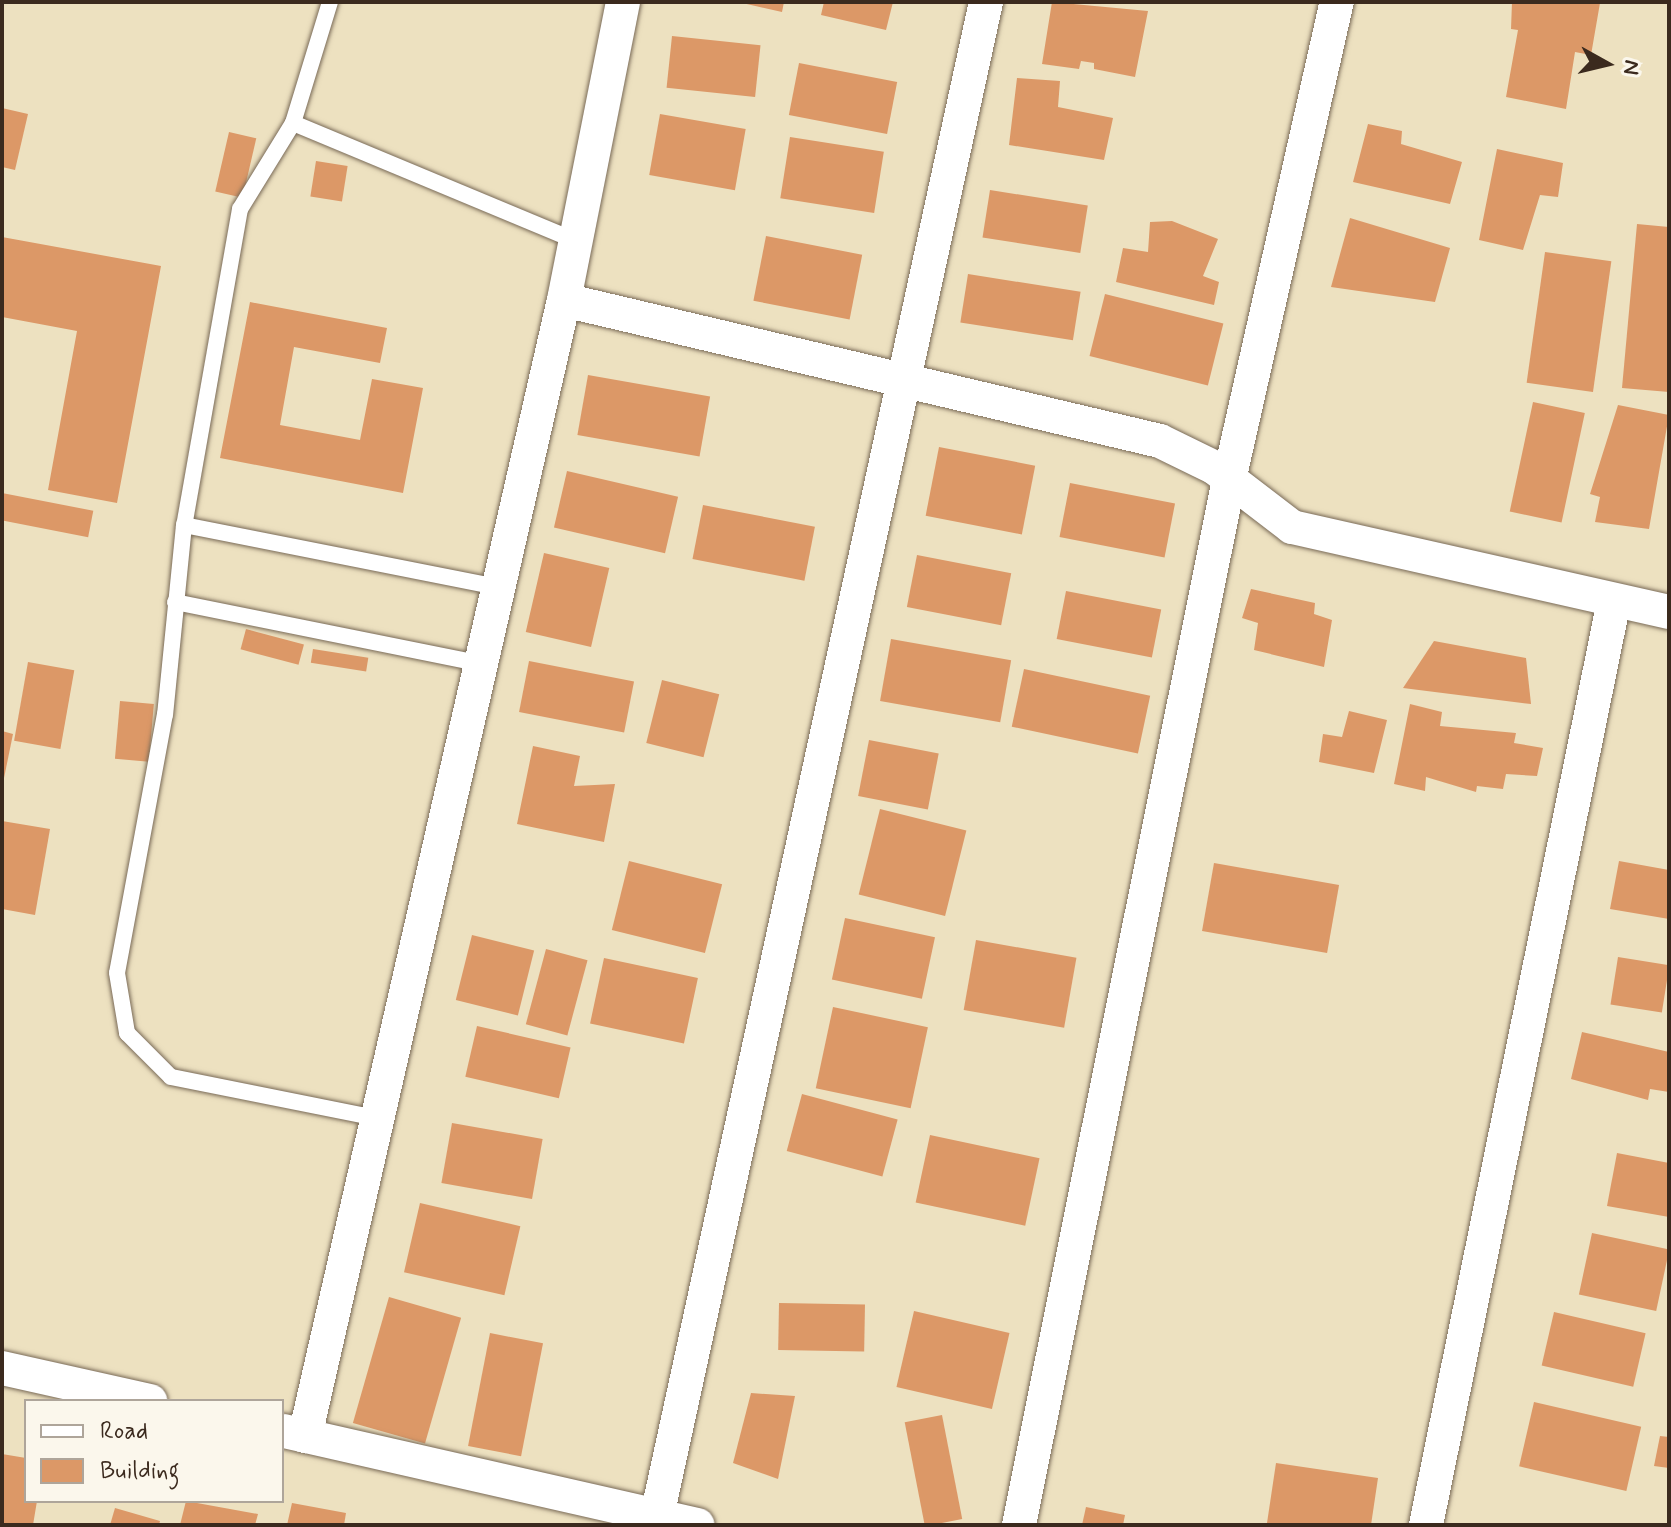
<!DOCTYPE html>
<style>
body{margin:0}
#map{position:relative;width:1671px;height:1527px;overflow:hidden;background:#ede1c0;font-family:Mynerve,sans-serif}
div>[style]{position:absolute}
[style*='--x']{left:calc(var(--x)*1px);top:calc(var(--y)*1px);width:calc(var(--w)*1px);rotate:calc(var(--a)*1deg)}
.building>*{inset:0;background:#dc9867;transform-origin:0 0}
.roads{filter:drop-shadow(0 0 2px #796a57) drop-shadow(0 0 2px #796a57)}
.service>*{height:16px;margin:-8px;padding:0 8px;transform-origin:8px;border-radius:8px;background:#fff}
.minor>*{height:34px;margin:-17px;padding:0 17px;transform-origin:17px;border-radius:17px;background:#fff}
span{translate:-50% -50%;white-space:nowrap;text-align:center;line-height:1.15;-webkit-text-stroke:6px #fbf7ec;paint-order:stroke}
.frame{position:absolute;inset:0;border:4px solid #3b2a1e;pointer-events:none}
.legend{position:absolute;left:24px;top:1399px;width:260px;height:104px;box-sizing:border-box;background:#fbf7ec;border:2px solid #aea59a;margin:0;padding:10px 14px;list-style:none;font-size:24px;color:#3b2a1e}
.legend li{display:flex;align-items:center;gap:16px;height:40px}
.legend b{width:40px;border:2px solid #aea59a}
.north{position:absolute;left:1567px;top:24px;width:80px;height:80px;-webkit-text-stroke:6px #fbf7ec;paint-order:stroke;rotate:98deg;font-size:22px;font-weight:700;line-height:32px;text-align:center;color:#3b2a1e}
.north::after{content:'';display:block;margin:auto;width:28px;height:36px;background:#3b2a1e;clip-path:polygon(50% 0,100% 100%,50% 72%,0 100%)}
</style>
<div id="map">
<div class="building">
<div style="clip-path:polygon(738px 2px,784px 2px,782px 12px)"></div>
<div style="clip-path:polygon(824px 2px,893px 2px,886px 30px,821px 15px)"></div>
<div style="clip-path:polygon(1052px 2px,1148px 11px,1135px 77px,1094px 69px,1094px 63px,1081px 61px,1079px 69px,1042px 64px)"></div>
<div style="clip-path:polygon(1512px 2px,1600px 3px,1591px 55px,1575px 52px,1566px 109px,1506px 97px,1518px 30px,1511px 29px)"></div>
<div style="left:672px;top:36px;width:89px;height:52px;rotate:6deg"></div>
<div style="left:799px;top:63px;width:100px;height:53px;rotate:11deg"></div>
<div style="clip-path:polygon(1017px 78px,1060px 81px,1058px 107px,1113px 118px,1104px 160px,1009px 145px)"></div>
<div style="clip-path:polygon(2px 108px,28px 114px,15px 170px,2px 167px)"></div>
<div style="left:660px;top:114px;width:87px;height:62px;rotate:10deg"></div>
<div style="clip-path:polygon(1368px 124px,1402px 131px,1401px 144px,1462px 162px,1450px 204px,1353px 182px)"></div>
<div style="left:229px;top:132px;width:28px;height:61px;rotate:13deg"></div>
<div style="left:790px;top:137px;width:95px;height:62px;rotate:9deg"></div>
<div style="clip-path:polygon(1497px 149px,1563px 163px,1558px 197px,1540px 195px,1523px 250px,1479px 240px)"></div>
<div style="left:316px;top:161px;width:32px;height:36px;rotate:9deg"></div>
<div style="left:990px;top:190px;width:99px;height:48px;rotate:9deg"></div>
<div style="clip-path:polygon(1350px 218px,1450px 248px,1435px 302px,1331px 287px)"></div>
<div style="clip-path:polygon(1172px 221px,1218px 239px,1203px 276px,1219px 282px,1214px 305px,1116px 282px,1123px 248px,1148px 252px,1150px 222px)"></div>
<div style="clip-path:polygon(1637px 224px,1669px 227px,1669px 392px,1622px 388px)"></div>
<div style="left:766px;top:236px;width:98px;height:66px;rotate:11deg"></div>
<div style="clip-path:polygon(2px 237px,161px 266px,117px 503px,48px 490px,77px 331px,2px 317px)"></div>
<div style="left:1545px;top:252px;width:67px;height:132px;rotate:8deg"></div>
<div style="left:968px;top:274px;width:114px;height:49px;rotate:9deg"></div>
<div style="left:1105px;top:294px;width:122px;height:64px;rotate:14deg"></div>
<div style="clip-path:polygon(250px 302px,387px 328px,380px 363px,294px 347px,280px 425px,360px 440px,372px 379px,423px 388px,403px 493px,220px 458px)"></div>
<div style="left:588px;top:375px;width:124px;height:61px;rotate:10deg"></div>
<div style="left:1533px;top:402px;width:53px;height:112px;rotate:12deg"></div>
<div style="clip-path:polygon(1618px 405px,1669px 415px,1649px 529px,1595px 522px,1600px 497px,1590px 494px)"></div>
<div style="left:939px;top:447px;width:98px;height:70px;rotate:11deg"></div>
<div style="left:567px;top:471px;width:114px;height:58px;rotate:13deg"></div>
<div style="left:1070px;top:483px;width:107px;height:55px;rotate:11deg"></div>
<div style="left:2px;top:493px;width:93px;height:27px;rotate:11deg"></div>
<div style="left:703px;top:505px;width:114px;height:55px;rotate:11deg"></div>
<div style="left:544px;top:553px;width:67px;height:81px;rotate:13deg"></div>
<div style="left:917px;top:555px;width:96px;height:53px;rotate:11deg"></div>
<div style="clip-path:polygon(1251px 589px,1315px 603px,1314px 614px,1332px 620px,1324px 667px,1254px 650px,1258px 623px,1242px 618px)"></div>
<div style="left:1066px;top:591px;width:97px;height:49px;rotate:11deg"></div>
<div style="left:246px;top:629px;width:60px;height:21px;rotate:15deg"></div>
<div style="left:891px;top:639px;width:122px;height:63px;rotate:10deg"></div>
<div style="clip-path:polygon(1434px 641px,1526px 658px,1531px 704px,1403px 688px)"></div>
<div style="left:313px;top:649px;width:56px;height:14px;rotate:9deg"></div>
<div style="left:529px;top:661px;width:107px;height:52px;rotate:11deg"></div>
<div style="left:28px;top:662px;width:47px;height:80px;rotate:10deg"></div>
<div style="left:1024px;top:669px;width:129px;height:59px;rotate:12deg"></div>
<div style="left:662px;top:680px;width:59px;height:65px;rotate:14deg"></div>
<div style="left:120px;top:701px;width:34px;height:58px;rotate:5deg"></div>
<div style="clip-path:polygon(1410px 704px,1442px 712px,1440px 726px,1516px 733px,1514px 743px,1543px 748px,1537px 776px,1506px 774px,1503px 789px,1477px 786px,1476px 792px,1426px 777px,1425px 791px,1394px 784px)"></div>
<div style="clip-path:polygon(1349px 711px,1387px 720px,1374px 773px,1319px 762px,1323px 734px,1342px 737px)"></div>
<div style="clip-path:polygon(2px 731px,13px 734px,3px 783px,2px 783px)"></div>
<div style="left:869px;top:740px;width:71px;height:57px;rotate:11deg"></div>
<div style="clip-path:polygon(533px 746px,580px 756px,574px 786px,615px 784px,604px 842px,517px 824px)"></div>
<div style="left:880px;top:809px;width:89px;height:88px;rotate:14deg"></div>
<div style="clip-path:polygon(2px 821px,50px 829px,35px 915px,2px 909px)"></div>
<div style="left:629px;top:861px;width:96px;height:71px;rotate:14deg"></div>
<div style="clip-path:polygon(1619px 861px,1669px 870px,1669px 919px,1610px 909px)"></div>
<div style="left:1214px;top:863px;width:127px;height:69px;rotate:10deg"></div>
<div style="left:845px;top:918px;width:92px;height:63px;rotate:12deg"></div>
<div style="left:472px;top:935px;width:64px;height:67px;rotate:14deg"></div>
<div style="left:976px;top:940px;width:102px;height:71px;rotate:10deg"></div>
<div style="left:546px;top:949px;width:43px;height:78px;rotate:15deg"></div>
<div style="left:1618px;top:957px;width:52px;height:48px;rotate:9deg"></div>
<div style="left:604px;top:958px;width:96px;height:67px;rotate:12deg"></div>
<div style="left:833px;top:1007px;width:97px;height:83px;rotate:12deg"></div>
<div style="left:477px;top:1026px;width:96px;height:52px;rotate:13deg"></div>
<div style="clip-path:polygon(1582px 1032px,1669px 1052px,1669px 1092px,1650px 1089px,1648px 1100px,1571px 1079px)"></div>
<div style="left:802px;top:1094px;width:99px;height:59px;rotate:15deg"></div>
<div style="left:452px;top:1123px;width:92px;height:61px;rotate:10deg"></div>
<div style="left:930px;top:1135px;width:112px;height:69px;rotate:12deg"></div>
<div style="clip-path:polygon(1617px 1153px,1669px 1163px,1669px 1217px,1607px 1206px)"></div>
<div style="left:420px;top:1203px;width:103px;height:71px;rotate:13deg"></div>
<div style="left:1592px;top:1233px;width:79px;height:63px;rotate:12deg"></div>
<div style="left:389px;top:1297px;width:75px;height:131px;rotate:16deg"></div>
<div style="left:779px;top:1303px;width:86px;height:47px;rotate:1deg"></div>
<div style="left:914px;top:1311px;width:98px;height:78px;rotate:13deg"></div>
<div style="left:1554px;top:1312px;width:94px;height:55px;rotate:13deg"></div>
<div style="left:490px;top:1333px;width:54px;height:115px;rotate:11deg"></div>
<div style="clip-path:polygon(751px 1393px,795px 1396px,778px 1479px,733px 1463px)"></div>
<div style="left:1534px;top:1402px;width:110px;height:66px;rotate:13deg"></div>
<div style="left:942px;top:1415px;width:106px;height:38px;rotate:79deg"></div>
<div style="clip-path:polygon(1660px 1436px,1669px 1437px,1669px 1468px,1654px 1466px)"></div>
<div style="clip-path:polygon(2px 1454px,26px 1458px,26px 1501px,37px 1501px,33px 1525px,2px 1525px)"></div>
<div style="clip-path:polygon(1276px 1463px,1378px 1478px,1371px 1525px,1267px 1523px)"></div>
<div style="clip-path:polygon(186px 1501px,258px 1514px,255px 1525px,180px 1525px)"></div>
<div style="clip-path:polygon(292px 1503px,346px 1513px,344px 1525px,287px 1525px)"></div>
<div style="clip-path:polygon(1086px 1507px,1125px 1515px,1123px 1525px,1082px 1525px)"></div>
<div style="clip-path:polygon(115px 1508px,160px 1521px,159px 1525px,110px 1525px)"></div>
</div>
<div class="roads">
<div class="service">
<div style="--x:330;--y:2;--w:127;--a:107"></div>
<div style="--x:293;--y:123;--w:101;--a:121.6"></div>
<div style="--x:240;--y:209;--w:321;--a:100"></div>
<div style="--x:184;--y:525;--w:190;--a:95.7"></div>
<div style="--x:165;--y:714;--w:263;--a:100.5"></div>
<div style="--x:117;--y:973;--w:61;--a:80.5"></div>
<div style="--x:127;--y:1033;--w:62;--a:45"></div>
<div style="--x:171;--y:1077;--w:209;--a:11.3"></div>
<div style="--x:293;--y:123;--w:307;--a:22.6"></div>
<div style="--x:184;--y:525;--w:315;--a:11.2"></div>
<div style="--x:175;--y:602;--w:308;--a:11.4"></div>
</div>
<div class="minor">
<div style="--x:564;--y:300;--w:612;--a:13.31"></div>
<div style="--x:1160;--y:441;--w:61;--a:26.1"></div>
<div style="--x:1215;--y:468;--w:97;--a:37.5"></div>
<div style="--x:1292;--y:527;--w:386;--a:12.7"></div>
<div style="--x:2;--y:1368;--w:152;--a:12.6"></div>
<div style="--x:284;--y:1431;--w:424;--a:12.8"></div>
<div style="--x:305;--y:1436;--w:1165;--a:-77.16"></div>
<div style="--x:564;--y:300;--w:304;--a:-78.8"></div>
<div style="--x:657;--y:1516;--w:1549;--a:-77.74"></div>
<div style="--x:1019;--y:1525;--w:1066;--a:-78.64"></div>
<div style="--x:1229;--y:480;--w:490;--a:-77.3"></div>
<div style="--x:1426;--y:1525;--w:943;--a:-78.5"></div>
</div>
</div>
<div class="frame"></div>
<ul class="legend">
<li><b style="height:10px;background:#fff"></b>Road</li>
<li><b style="height:22px;background:#dc9867"></b>Building</li>
</ul>
<div class="north">N</div>
</div>
